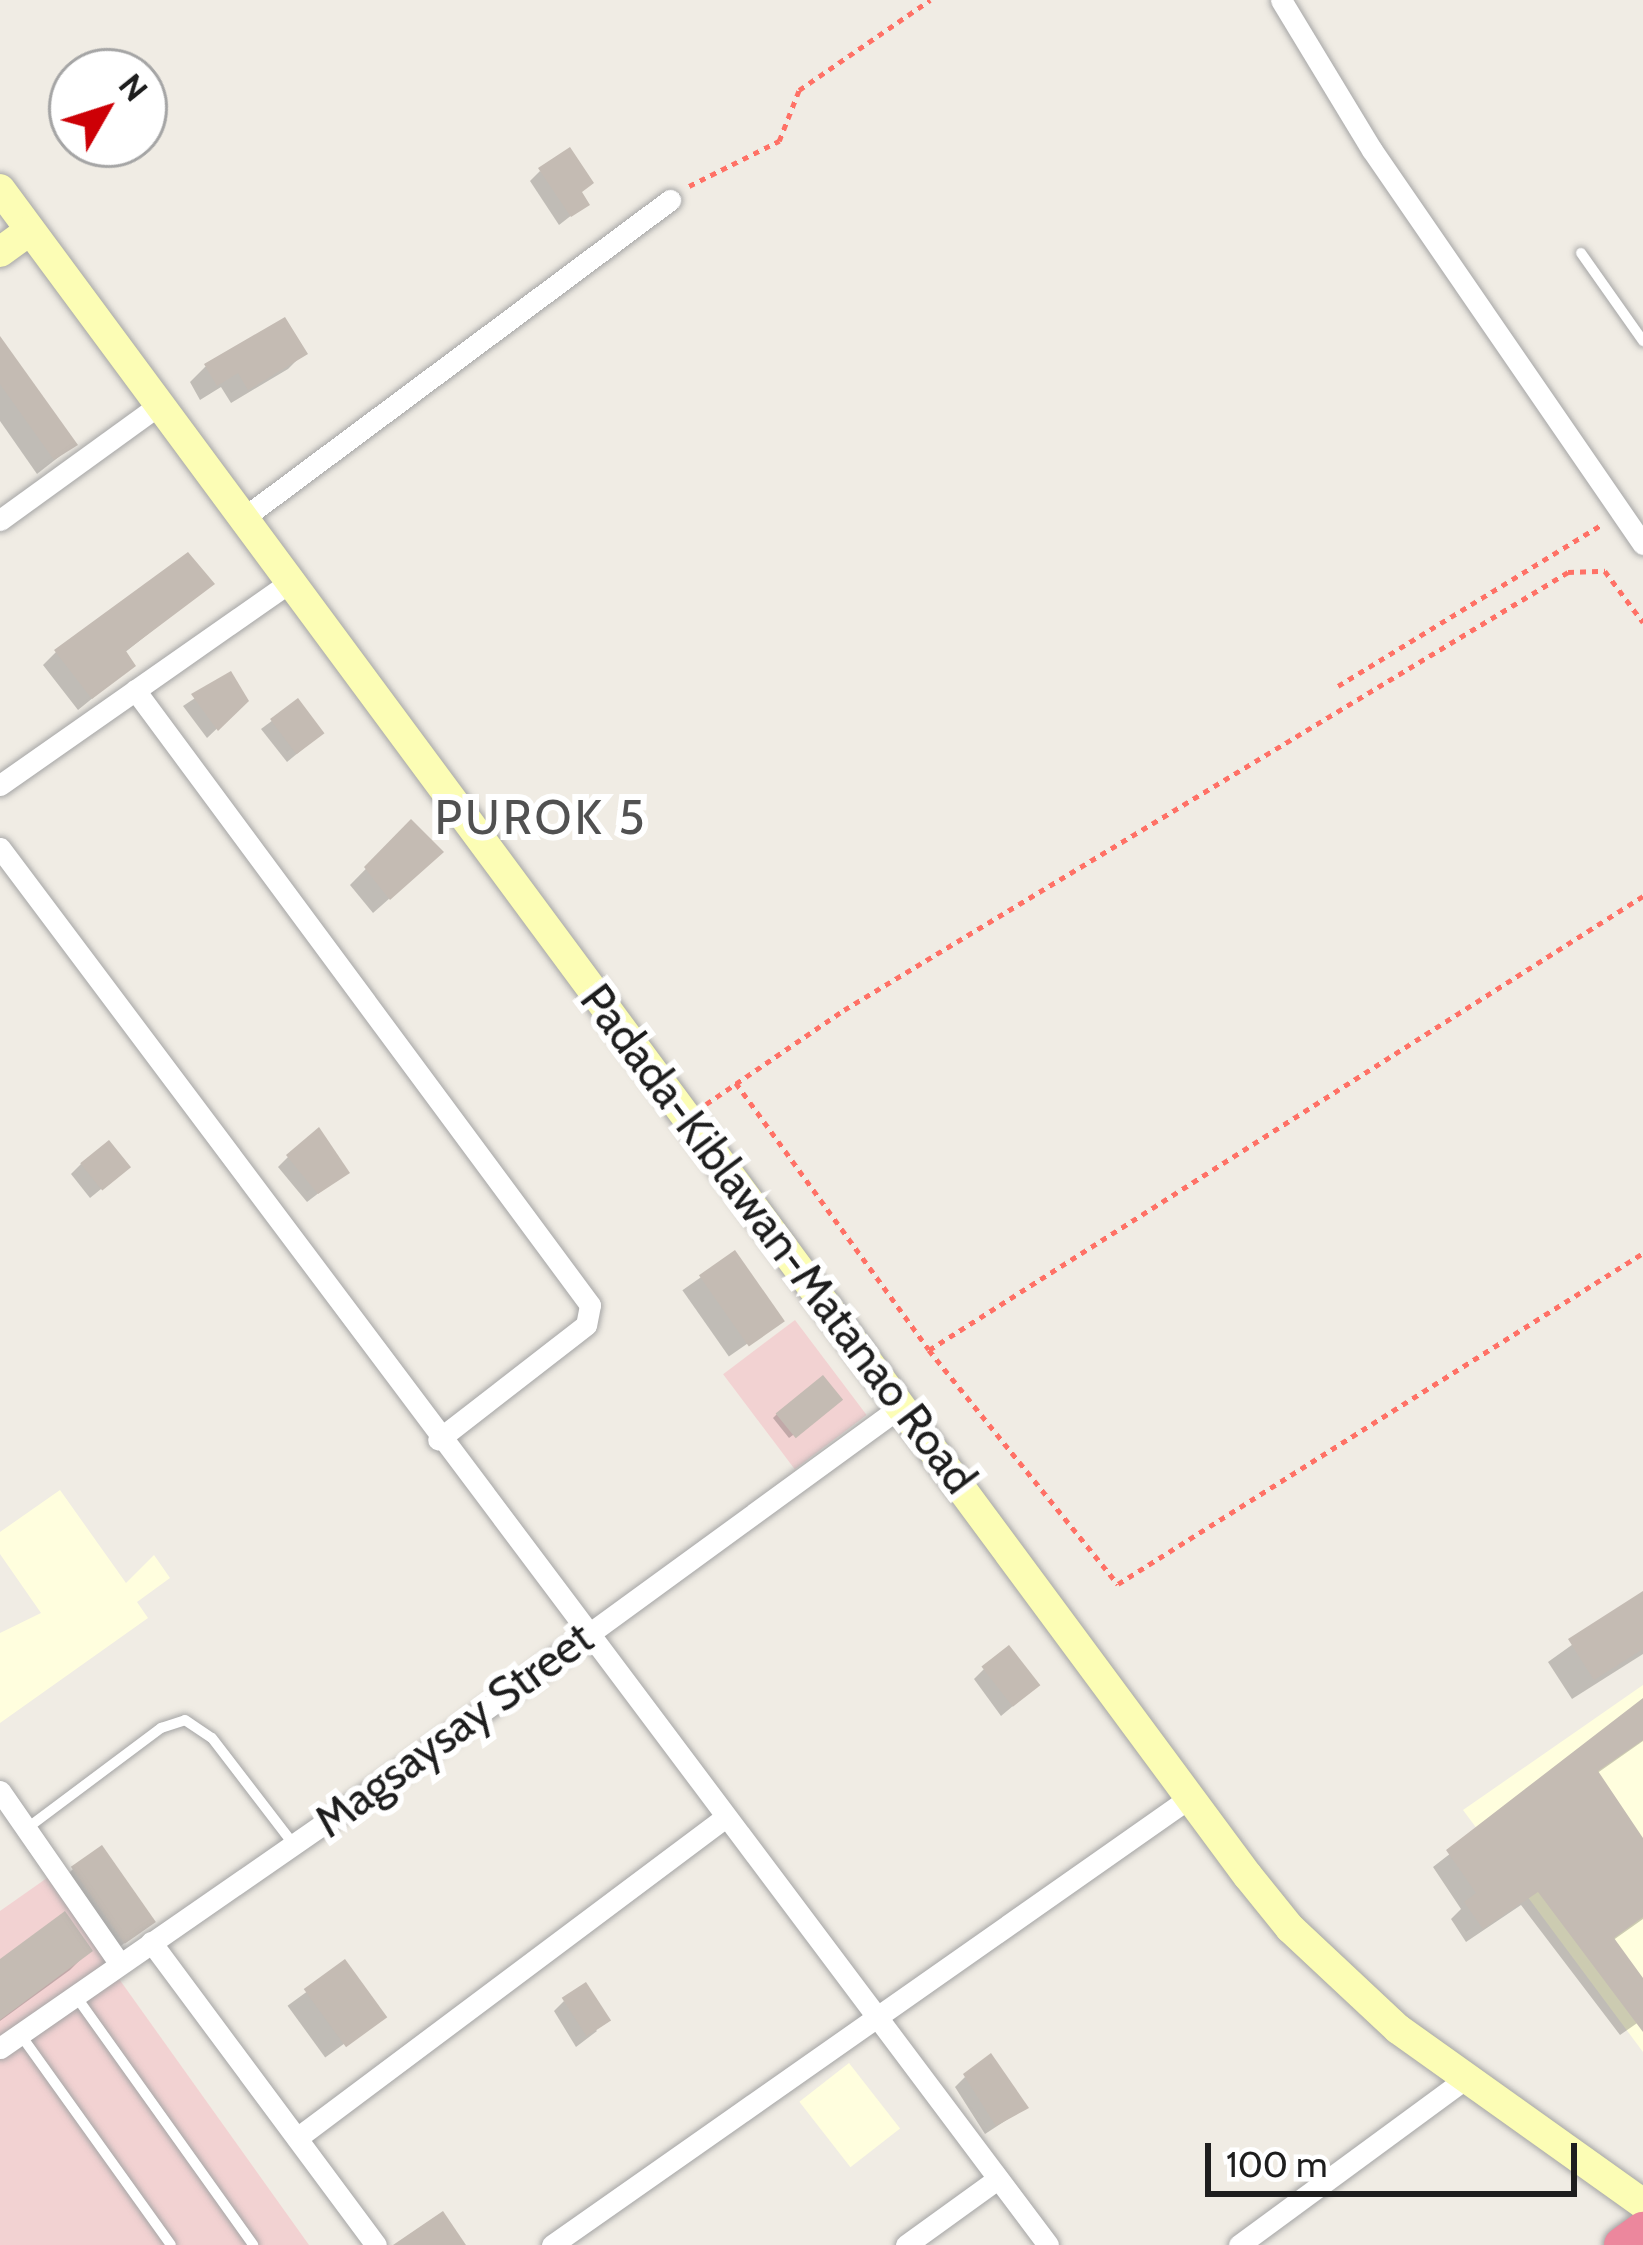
<!DOCTYPE html>
<style>
body{margin:0}
#map{position:relative;width:1643px;height:2245px;overflow:hidden;background:#f0ece4;font-family:Cabin,sans-serif}
div>[style]{position:absolute}
[style*='--x']{left:calc(var(--x)*1px);top:calc(var(--y)*1px);width:calc(var(--w)*1px);rotate:calc(var(--a)*1deg)}
.commercial>*{inset:0;background:#f2d2d2;transform-origin:0 0}
.education>*{inset:0;background:#fffede;transform-origin:0 0}
.shadow>*{inset:0;background:#0003;transform-origin:0 0}
.building>*{inset:0;background:#c4bbb3;transform-origin:0 0}
.path>*{height:4.5px;margin-top:-2.25px;transform-origin:0;background:repeating-linear-gradient(90deg,#ff7166 0 6px,transparent 0 12px)}
.roads{filter:drop-shadow(0 0 3px #a5a5a5) drop-shadow(0 0 3px #a5a5a5)}
.lane>*{height:10px;margin:-5px;padding:0 5px;transform-origin:5px;border-radius:5px;background:#fff}
.street>*{height:21px;margin:-10.5px;padding:0 10.5px;transform-origin:10.5px;border-radius:10.5px;background:#fff}
.secondary>*{height:30px;margin:-15px;padding:0 15px;transform-origin:15px;border-radius:15px;background:#fcfdb5}
.highway>*{height:36px;margin:-18px;padding:0 18px;transform-origin:18px;border-radius:18px;background:#ec879d}
span{translate:-50% -50%;white-space:nowrap;text-align:center;line-height:1.15;-webkit-text-stroke:12px #fff;paint-order:stroke}
.street-label{font-size:45px;color:#1e1e1e}
.neighbourhood-label{font-size:48px;color:#515151;letter-spacing:3px}
.north{position:absolute;left:48px;top:48px;width:120px;height:120px;box-sizing:border-box;background:#fff;border:3px solid #a5a5a5;border-radius:50%;rotate:51deg;font-size:33px;font-weight:700;line-height:48px;text-align:center;color:#1e1e1e}
.north::after{content:'';display:block;margin:auto;width:42px;height:54px;background:#cd0006;clip-path:polygon(50% 0,100% 100%,50% 72%,0 100%)}
.scale{position:absolute;left:1205px;top:2143px;width:372px;height:54px;box-sizing:border-box;border:6px solid #1e1e1e;border-top:0;padding-left:15px;font-size:36px;line-height:42px;white-space:nowrap;color:#1e1e1e;-webkit-text-stroke:9px #fff;paint-order:stroke}
</style>
<div id="map">
<div class="commercial">
<div style="left:795px;top:1320px;width:119px;height:90px;rotate:53deg"></div>
<div style="clip-path:polygon(47px 1878px,309px 2245px,0 2245px,0 1911px)"></div>
</div>
<div class="education">
<div style="clip-path:polygon(60px 1490px,126px 1583px,154px 1555px,170px 1578px,137px 1602px,148px 1618px,0 1723px,0 1633px,41px 1613px,0 1554px,0 1532px)"></div>
<div style="clip-path:polygon(1643px 1685px,1643px 2052px,1463px 1810px)"></div>
<div style="left:849px;top:2063px;width:83px;height:63px;rotate:52deg"></div>
</div>
<div class="shadow">
<div style="clip-path:polygon(540px 171px,586px 204px,559px 225px,530px 181px)"></div>
<div style="clip-path:polygon(284px 321px,304px 353px,288px 369px,231px 403px,221px 387px,200px 400px,190px 382px,205px 367px)"></div>
<div style="clip-path:polygon(0 341px,74px 445px,37px 474px,0 421px)"></div>
<div style="clip-path:polygon(211px 584px,124px 653px,132px 666px,78px 710px,43px 665px,56px 652px)"></div>
<div style="clip-path:polygon(230px 675px,246px 701px,207px 738px,183px 706px)"></div>
<div style="clip-path:polygon(297px 702px,310px 743px,287px 762px,261px 729px)"></div>
<div style="clip-path:polygon(411px 823px,425px 867px,373px 913px,350px 885px)"></div>
<div style="clip-path:polygon(288px 1157px,346px 1172px,307px 1202px,278px 1167px)"></div>
<div style="clip-path:polygon(81px 1164px,117px 1176px,90px 1198px,71px 1174px)"></div>
<div style="left:734px;top:1254px;width:81px;height:63px;rotate:55deg"></div>
<div style="clip-path:polygon(835px 1404px,789px 1438px,773px 1418px,777px 1414px)"></div>
<div style="clip-path:polygon(1643px 1594px,1643px 1654px,1572px 1699px,1548px 1662px)"></div>
<div style="clip-path:polygon(984px 1669px,1026px 1695px,1001px 1716px,974px 1679px)"></div>
<div style="clip-path:polygon(1643px 1704px,1643px 1741px,1596px 1774px,1643px 1843px,1643px 1919px,1612px 1941px,1643px 1984px,1643px 2019px,1620px 2035px,1521px 1905px,1466px 1942px,1451px 1919px,1461px 1909px,1433px 1867px)"></div>
<div style="clip-path:polygon(73px 1869px,152px 1921px,107px 1957px,57px 1885px)"></div>
<div style="clip-path:polygon(89px 1951px,70px 1970px,0 2021px,0 1963px)"></div>
<div style="left:345px;top:1964px;width:64px;height:71px;rotate:54deg"></div>
<div style="clip-path:polygon(564px 2001px,597px 2031px,576px 2047px,554px 2011px)"></div>
<div style="clip-path:polygon(965px 2077px,1025px 2108px,985px 2134px,955px 2087px)"></div>
</div>
<div class="building">
<div style="clip-path:polygon(570px 147px,594px 183px,582px 192px,590px 205px,571px 217px,538px 168px)"></div>
<div style="clip-path:polygon(285px 317px,308px 354px,248px 390px,238px 373px,217px 386px,204px 364px)"></div>
<div style="clip-path:polygon(0 336px,78px 445px,54px 460px,0 384px)"></div>
<div style="clip-path:polygon(188px 552px,215px 584px,126px 651px,136px 666px,92px 699px,54px 650px)"></div>
<div style="clip-path:polygon(231px 671px,249px 701px,218px 731px,191px 694px)"></div>
<div style="left:298px;top:698px;width:44px;height:35px;rotate:53deg"></div>
<div style="clip-path:polygon(411px 819px,444px 852px,390px 900px,364px 867px)"></div>
<div style="clip-path:polygon(319px 1127px,350px 1173px,318px 1194px,286px 1155px)"></div>
<div style="left:109px;top:1140px;width:35px;height:37px;rotate:51deg"></div>
<div style="left:735px;top:1250px;width:87px;height:44px;rotate:55deg"></div>
<div style="left:823px;top:1375px;width:32px;height:61px;rotate:51deg"></div>
<div style="clip-path:polygon(1643px 1591px,1643px 1649px,1594px 1680px,1568px 1639px)"></div>
<div style="left:1009px;top:1645px;width:51px;height:35px;rotate:52deg"></div>
<div style="clip-path:polygon(1643px 1698px,1643px 1740px,1598px 1771px,1643px 1838px,1643px 1917px,1614px 1938px,1643px 1978px,1643px 2032px,1538px 1892px,1483px 1929px,1464px 1902px,1476px 1893px,1446px 1850px)"></div>
<div style="left:102px;top:1845px;width:94px;height:38px;rotate:55deg"></div>
<div style="clip-path:polygon(65px 1911px,93px 1951px,0 2020px,0 1959px)"></div>
<div style="left:345px;top:1959px;width:72px;height:51px;rotate:54deg"></div>
<div style="left:586px;top:1982px;width:46px;height:29px;rotate:57deg"></div>
<div style="clip-path:polygon(991px 2053px,1029px 2108px,996px 2126px,963px 2074px)"></div>
<div style="clip-path:polygon(443px 2211px,466px 2245px,393px 2245px)"></div>
</div>
<div class="path">
<div style="--x:689;--y:186;--w:101;--a:-26.6"></div>
<div style="--x:779;--y:141;--w:55;--a:-68.6"></div>
<div style="--x:799;--y:90;--w:159;--a:-34.5"></div>
<div style="--x:1338;--y:686;--w:308;--a:-31.5"></div>
<div style="--x:736;--y:1083;--w:329;--a:54.1"></div>
<div style="--x:929;--y:1350;--w:846;--a:-32.45"></div>
<div style="--x:706;--y:1104;--w:167;--a:-34.3"></div>
<div style="--x:844;--y:1010;--w:846;--a:-31.17"></div>
<div style="--x:1568;--y:572;--w:37;--a:-2"></div>
<div style="--x:1605;--y:571;--w:64;--a:53.3"></div>
<div style="--x:929;--y:1350;--w:301;--a:51.1"></div>
<div style="--x:1118;--y:1584;--w:621;--a:-32.23"></div>
</div>
<div class="roads">
<div class="lane">
<div style="--x:1581;--y:253;--w:108;--a:54.8"></div>
<div style="--x:26;--y:1829;--w:169;--a:-36.8"></div>
<div style="--x:161;--y:1728;--w:25;--a:-18"></div>
<div style="--x:185;--y:1720;--w:32;--a:34"></div>
<div style="--x:212;--y:1738;--w:135;--a:52.5"></div>
<div style="--x:75;--y:1995;--w:307;--a:54.5"></div>
<div style="--x:20;--y:2034;--w:259;--a:54.4"></div>
</div>
<div class="street">
<div style="--x:1281;--y:0;--w:175;--a:58.8"></div>
<div style="--x:1372;--y:150;--w:478;--a:55.5"></div>
<div style="--x:242;--y:519;--w:534;--a:-36.7"></div>
<div style="--x:0;--y:520;--w:196;--a:-35.9"></div>
<div style="--x:135;--y:690;--w:765;--a:53.5"></div>
<div style="--x:590;--y:1305;--w:20;--a:101"></div>
<div style="--x:586;--y:1325;--w:187;--a:142.2"></div>
<div style="--x:0;--y:785;--w:353;--a:-35"></div>
<div style="--x:0;--y:848;--w:1746;--a:53.12"></div>
<div style="--x:0;--y:1791;--w:209;--a:55.3"></div>
<div style="--x:151;--y:1942;--w:377;--a:53.4"></div>
<div style="--x:0;--y:2048;--w:511;--a:-34.72"></div>
<div style="--x:420;--y:1757;--w:598;--a:-36.08"></div>
<div style="--x:297;--y:2138;--w:532;--a:-36.83"></div>
<div style="--x:552;--y:2245;--w:782;--a:-35.05"></div>
<div style="--x:906;--y:2245;--w:111;--a:-35.8"></div>
<div style="--x:1239;--y:2245;--w:279;--a:-36.3"></div>
</div>
<div class="secondary">
<div style="--x:0;--y:189;--w:2098;--a:53.51"></div>
<div style="--x:1248;--y:1876;--w:67;--a:51.1"></div>
<div style="--x:1290;--y:1928;--w:148;--a:43.1"></div>
<div style="--x:1398;--y:2029;--w:301;--a:35.5"></div>
<div style="--x:0;--y:252;--w:37;--a:-36"></div>
</div>
<div class="highway">
<div style="--x:1622;--y:2245;--w:26;--a:-36"></div>
</div>
</div>
<div class="street-label">
<span style="left:778px;top:1239px;rotate:53deg">Padada-Kiblawan-Matanao Road</span>
<span style="left:454px;top:1730px;rotate:-36deg">Magsaysay Street</span>
</div>
<div class="neighbourhood-label">
<span style="left:541px;top:818px">PUROK 5</span>
</div>
<div class="north">N</div>
<div class="scale">100 m</div>
</div>
